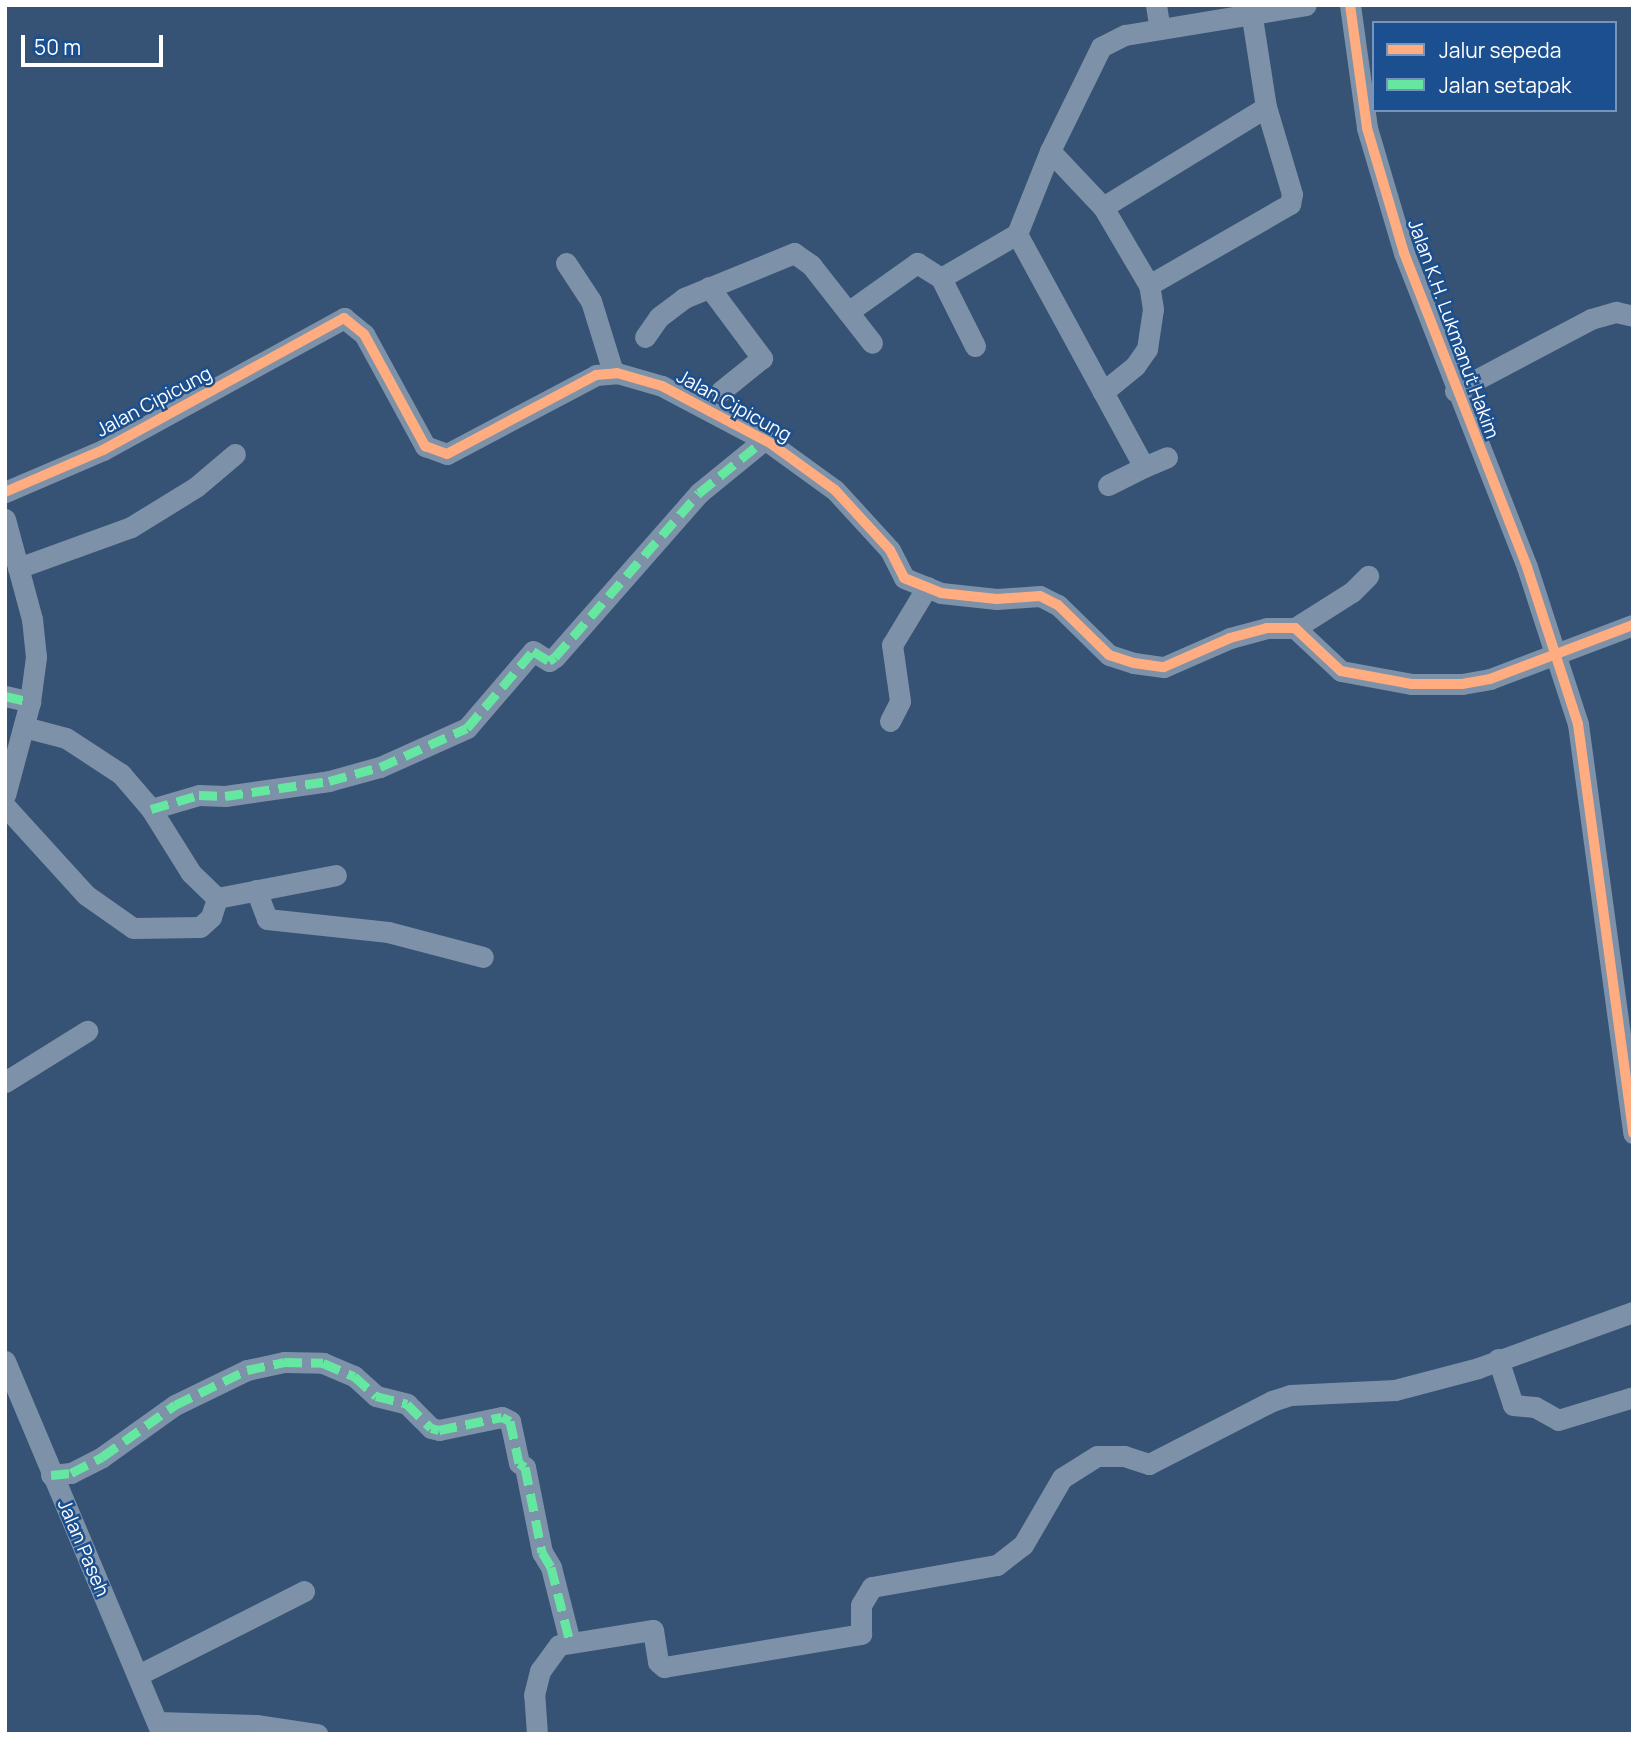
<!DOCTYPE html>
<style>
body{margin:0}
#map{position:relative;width:1638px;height:1739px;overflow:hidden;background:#365274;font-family:Manrope,sans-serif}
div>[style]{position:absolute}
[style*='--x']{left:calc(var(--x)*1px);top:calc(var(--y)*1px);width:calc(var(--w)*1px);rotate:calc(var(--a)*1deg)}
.minor>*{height:21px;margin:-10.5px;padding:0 10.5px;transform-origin:10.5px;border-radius:10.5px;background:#7d92a8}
.quiet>*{height:9px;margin-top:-4.5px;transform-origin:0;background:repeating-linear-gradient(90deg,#66e7a1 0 18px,transparent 0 27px)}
.cycleway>*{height:10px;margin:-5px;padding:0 5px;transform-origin:5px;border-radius:5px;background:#ffac80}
span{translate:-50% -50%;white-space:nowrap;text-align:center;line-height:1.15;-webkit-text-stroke:5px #1b4f8f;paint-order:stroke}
.street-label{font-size:19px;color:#fff}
.frame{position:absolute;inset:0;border:7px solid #fff;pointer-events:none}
.legend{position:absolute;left:1372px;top:21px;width:245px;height:91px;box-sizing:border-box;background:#1b4f8f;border:2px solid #7695bc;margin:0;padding:9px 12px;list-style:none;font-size:21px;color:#fff}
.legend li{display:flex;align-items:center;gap:14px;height:35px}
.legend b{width:35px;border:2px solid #7695bc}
.scale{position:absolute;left:21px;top:35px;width:142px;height:32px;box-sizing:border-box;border:4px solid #fff;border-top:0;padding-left:9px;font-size:21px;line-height:24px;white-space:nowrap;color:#fff;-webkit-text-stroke:5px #1b4f8f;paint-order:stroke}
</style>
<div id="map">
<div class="minor">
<div style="--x:1156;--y:5;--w:24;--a:81"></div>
<div style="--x:1350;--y:5;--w:124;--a:82.1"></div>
<div style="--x:1367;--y:128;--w:130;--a:73.5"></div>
<div style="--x:1404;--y:253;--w:337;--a:68.6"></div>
<div style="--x:1527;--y:567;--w:165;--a:72"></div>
<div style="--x:1578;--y:724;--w:413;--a:82.3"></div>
<div style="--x:1050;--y:151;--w:77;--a:46.6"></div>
<div style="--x:1103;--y:207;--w:91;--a:59.5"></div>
<div style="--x:1149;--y:285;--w:163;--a:-29.9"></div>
<div style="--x:1290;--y:204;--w:10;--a:-79"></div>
<div style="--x:1292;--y:194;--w:91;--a:-106.6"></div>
<div style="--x:1266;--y:107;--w:103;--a:-98.9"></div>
<div style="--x:1103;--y:207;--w:191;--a:-31.5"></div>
<div style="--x:1017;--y:234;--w:265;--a:61.4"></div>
<div style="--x:1144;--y:467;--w:25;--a:-23"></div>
<div style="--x:566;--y:263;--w:45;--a:56.7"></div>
<div style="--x:591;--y:301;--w:74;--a:72.8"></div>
<div style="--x:709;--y:287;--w:89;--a:53.3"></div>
<div style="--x:762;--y:358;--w:53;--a:141.2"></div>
<div style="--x:848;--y:312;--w:39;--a:52"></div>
<div style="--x:645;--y:337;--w:24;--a:-55"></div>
<div style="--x:659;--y:317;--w:31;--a:-37"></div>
<div style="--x:684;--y:298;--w:119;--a:-22.2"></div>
<div style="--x:794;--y:253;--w:21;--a:35"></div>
<div style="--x:811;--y:265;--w:60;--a:51.8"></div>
<div style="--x:848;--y:312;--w:85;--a:-35.4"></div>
<div style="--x:917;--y:263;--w:28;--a:32"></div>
<div style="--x:975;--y:346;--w:76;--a:-116.6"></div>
<div style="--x:941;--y:278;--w:88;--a:-30.1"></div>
<div style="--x:1017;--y:234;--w:89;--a:-68.3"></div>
<div style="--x:1050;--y:151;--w:116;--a:-63.9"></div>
<div style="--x:1101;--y:47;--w:27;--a:-27"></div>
<div style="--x:1125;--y:35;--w:183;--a:-9.4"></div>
<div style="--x:1455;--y:391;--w:154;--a:-27.9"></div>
<div style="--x:1591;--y:319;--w:26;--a:-16"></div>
<div style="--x:1616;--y:312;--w:17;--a:13"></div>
<div style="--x:1103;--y:392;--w:41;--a:-39.1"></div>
<div style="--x:1135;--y:366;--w:21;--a:-55"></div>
<div style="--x:1147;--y:349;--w:40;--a:-81.5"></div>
<div style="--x:1153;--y:309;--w:24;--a:-99"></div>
<div style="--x:1108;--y:485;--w:40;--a:-26.6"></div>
<div style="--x:5;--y:492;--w:107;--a:-23.2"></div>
<div style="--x:103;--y:450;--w:275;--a:-28.7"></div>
<div style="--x:344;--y:318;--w:26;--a:39"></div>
<div style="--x:364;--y:334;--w:128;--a:61.4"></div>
<div style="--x:425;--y:446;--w:23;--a:20"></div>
<div style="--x:447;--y:454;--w:169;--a:-27.9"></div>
<div style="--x:596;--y:375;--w:21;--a:-5"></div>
<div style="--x:617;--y:373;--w:47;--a:16.1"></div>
<div style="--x:662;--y:386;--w:122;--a:27.8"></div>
<div style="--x:770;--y:443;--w:80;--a:35.9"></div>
<div style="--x:835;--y:490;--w:81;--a:47.5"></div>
<div style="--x:890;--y:550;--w:31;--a:63"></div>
<div style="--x:904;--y:578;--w:40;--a:22"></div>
<div style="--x:941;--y:593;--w:56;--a:6.1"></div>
<div style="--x:997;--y:599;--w:43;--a:-4"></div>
<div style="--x:1040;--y:596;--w:20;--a:27"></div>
<div style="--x:1058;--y:605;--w:71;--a:44.4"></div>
<div style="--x:1109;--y:655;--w:26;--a:18"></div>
<div style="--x:1134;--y:663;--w:30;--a:8"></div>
<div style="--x:1164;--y:667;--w:72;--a:-23.7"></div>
<div style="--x:1230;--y:638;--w:38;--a:-15"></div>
<div style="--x:1267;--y:628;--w:28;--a:0"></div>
<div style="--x:1295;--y:628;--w:63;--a:43.1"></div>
<div style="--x:1341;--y:671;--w:71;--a:10.5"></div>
<div style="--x:1411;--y:684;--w:51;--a:0"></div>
<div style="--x:1462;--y:684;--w:28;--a:-10"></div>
<div style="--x:1490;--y:679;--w:153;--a:-20.7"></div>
<div style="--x:5;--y:519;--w:104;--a:74.9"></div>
<div style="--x:32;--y:619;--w:38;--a:84"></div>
<div style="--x:36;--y:657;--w:45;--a:97.6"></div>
<div style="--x:30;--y:702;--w:96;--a:105"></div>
<div style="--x:18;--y:568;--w:120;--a:-19.9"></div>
<div style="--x:131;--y:527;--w:76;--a:-31.6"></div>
<div style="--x:196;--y:487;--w:51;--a:-40.2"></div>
<div style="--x:1295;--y:628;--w:67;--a:-32.3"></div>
<div style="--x:1352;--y:592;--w:23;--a:-45"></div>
<div style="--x:5;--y:696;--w:26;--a:13"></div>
<div style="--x:890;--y:721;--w:22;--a:-63"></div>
<div style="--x:900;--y:701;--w:57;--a:-98.1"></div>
<div style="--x:892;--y:645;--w:68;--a:-58.9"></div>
<div style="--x:24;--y:727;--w:43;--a:14.7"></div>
<div style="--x:66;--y:738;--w:66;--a:33.2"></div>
<div style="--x:121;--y:774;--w:46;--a:49.4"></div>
<div style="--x:151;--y:809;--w:75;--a:58"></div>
<div style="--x:191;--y:873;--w:36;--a:44"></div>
<div style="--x:217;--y:898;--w:121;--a:-10.9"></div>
<div style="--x:5;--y:806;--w:120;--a:47.7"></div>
<div style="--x:86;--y:895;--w:57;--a:35.1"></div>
<div style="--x:133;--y:928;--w:67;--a:-0.9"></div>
<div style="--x:200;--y:927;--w:15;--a:-42"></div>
<div style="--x:211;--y:917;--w:20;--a:-72"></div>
<div style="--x:151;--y:809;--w:50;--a:-16.3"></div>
<div style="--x:199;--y:795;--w:26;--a:2"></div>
<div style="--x:225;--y:796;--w:105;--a:-8.2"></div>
<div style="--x:329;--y:781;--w:53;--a:-15.4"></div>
<div style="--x:380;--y:767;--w:95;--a:-24.1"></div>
<div style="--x:467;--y:728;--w:101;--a:-49.4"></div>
<div style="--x:533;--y:651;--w:19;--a:32"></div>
<div style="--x:549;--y:661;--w:7;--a:-34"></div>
<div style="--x:555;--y:657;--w:218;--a:-48.7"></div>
<div style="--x:699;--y:493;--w:84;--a:-39.2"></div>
<div style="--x:256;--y:890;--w:31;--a:69"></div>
<div style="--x:267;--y:919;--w:122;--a:6.1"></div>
<div style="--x:388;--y:932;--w:98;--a:14.7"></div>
<div style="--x:5;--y:1082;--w:97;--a:-31.9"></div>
<div style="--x:1498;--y:1359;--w:48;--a:71.9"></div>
<div style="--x:1513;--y:1405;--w:22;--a:5"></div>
<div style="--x:1535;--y:1407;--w:26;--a:29"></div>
<div style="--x:1558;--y:1420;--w:78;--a:-17"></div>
<div style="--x:5;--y:1361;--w:405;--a:67.2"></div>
<div style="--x:51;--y:1475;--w:20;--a:-6"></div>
<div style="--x:71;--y:1473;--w:35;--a:-27"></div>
<div style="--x:102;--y:1457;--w:90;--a:-35.5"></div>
<div style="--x:175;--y:1405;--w:80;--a:-25.9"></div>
<div style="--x:247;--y:1370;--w:38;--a:-12"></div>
<div style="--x:284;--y:1362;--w:39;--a:1"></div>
<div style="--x:323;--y:1363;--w:34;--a:23"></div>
<div style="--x:354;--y:1376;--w:30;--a:42"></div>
<div style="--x:376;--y:1396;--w:32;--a:14"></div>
<div style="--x:407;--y:1404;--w:34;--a:45"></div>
<div style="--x:431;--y:1428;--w:8;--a:14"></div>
<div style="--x:439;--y:1430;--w:64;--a:-11.7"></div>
<div style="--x:502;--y:1417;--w:9;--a:27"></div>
<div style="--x:510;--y:1421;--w:43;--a:77.9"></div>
<div style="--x:519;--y:1463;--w:7;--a:34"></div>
<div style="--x:525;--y:1467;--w:87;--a:78.7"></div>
<div style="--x:542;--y:1552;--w:17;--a:59"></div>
<div style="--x:551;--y:1567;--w:77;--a:75.8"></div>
<div style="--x:138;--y:1675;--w:186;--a:-26.8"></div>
<div style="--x:158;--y:1722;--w:98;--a:1.8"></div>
<div style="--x:256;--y:1725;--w:62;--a:8.4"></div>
<div style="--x:537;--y:1734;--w:39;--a:-94"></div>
<div style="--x:534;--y:1695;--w:25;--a:-76"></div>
<div style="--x:540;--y:1671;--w:32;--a:-54"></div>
<div style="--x:559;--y:1645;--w:95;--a:-9.1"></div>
<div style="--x:653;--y:1630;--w:32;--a:81"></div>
<div style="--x:658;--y:1662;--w:8;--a:40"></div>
<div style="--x:664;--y:1667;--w:200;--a:-9.5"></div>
<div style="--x:861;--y:1634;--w:29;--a:-90"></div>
<div style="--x:861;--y:1605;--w:21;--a:-59"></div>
<div style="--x:872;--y:1587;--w:127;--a:-10"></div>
<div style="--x:997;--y:1565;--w:33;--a:-38"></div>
<div style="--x:1023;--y:1545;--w:78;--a:-59.8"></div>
<div style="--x:1062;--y:1478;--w:41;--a:-32.2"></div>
<div style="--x:1097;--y:1456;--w:27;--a:0"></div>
<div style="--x:1124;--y:1456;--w:26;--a:18"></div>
<div style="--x:1149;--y:1464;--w:138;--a:-27.1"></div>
<div style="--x:1272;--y:1401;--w:19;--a:-18"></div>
<div style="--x:1290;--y:1395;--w:105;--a:-2.7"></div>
<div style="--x:1395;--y:1390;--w:86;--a:-14.8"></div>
<div style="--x:1478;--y:1368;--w:165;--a:-19.9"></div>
</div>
<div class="quiet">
<div style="--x:5;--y:521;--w:1;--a:0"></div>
<div style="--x:5;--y:696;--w:26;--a:13"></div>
<div style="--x:151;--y:809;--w:50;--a:-16.3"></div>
<div style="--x:199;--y:795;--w:26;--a:2"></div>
<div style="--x:225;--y:796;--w:105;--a:-8.2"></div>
<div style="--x:329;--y:781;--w:53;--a:-15.4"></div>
<div style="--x:380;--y:767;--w:95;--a:-24.1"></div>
<div style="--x:467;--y:728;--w:101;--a:-49.4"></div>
<div style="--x:533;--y:651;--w:19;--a:32"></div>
<div style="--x:549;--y:661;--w:7;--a:-34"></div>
<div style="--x:555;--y:657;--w:218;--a:-48.7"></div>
<div style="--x:699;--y:493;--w:84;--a:-39.2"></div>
<div style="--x:51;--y:1475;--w:20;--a:-6"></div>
<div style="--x:71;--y:1473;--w:35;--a:-27"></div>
<div style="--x:102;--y:1457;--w:90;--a:-35.5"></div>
<div style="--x:175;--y:1405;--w:80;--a:-25.9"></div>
<div style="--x:247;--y:1370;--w:38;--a:-12"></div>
<div style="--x:284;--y:1362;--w:39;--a:1"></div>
<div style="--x:323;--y:1363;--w:34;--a:23"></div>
<div style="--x:354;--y:1376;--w:30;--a:42"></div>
<div style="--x:376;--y:1396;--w:32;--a:14"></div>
<div style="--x:407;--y:1404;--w:34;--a:45"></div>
<div style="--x:431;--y:1428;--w:8;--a:14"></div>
<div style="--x:439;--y:1430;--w:64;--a:-11.7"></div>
<div style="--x:502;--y:1417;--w:9;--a:27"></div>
<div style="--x:510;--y:1421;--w:43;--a:77.9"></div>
<div style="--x:519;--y:1463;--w:7;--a:34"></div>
<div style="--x:525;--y:1467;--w:87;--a:78.7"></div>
<div style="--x:542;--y:1552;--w:17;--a:59"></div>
<div style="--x:551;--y:1567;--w:77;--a:75.8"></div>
</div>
<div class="cycleway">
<div style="--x:1350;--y:5;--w:124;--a:82.1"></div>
<div style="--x:1367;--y:128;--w:130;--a:73.5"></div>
<div style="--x:1404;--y:253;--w:337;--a:68.6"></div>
<div style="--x:1527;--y:567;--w:165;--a:72"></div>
<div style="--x:1578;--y:724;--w:413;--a:82.3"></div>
<div style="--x:5;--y:492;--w:107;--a:-23.2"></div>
<div style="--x:103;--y:450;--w:275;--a:-28.7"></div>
<div style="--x:344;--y:318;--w:26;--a:39"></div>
<div style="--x:364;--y:334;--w:128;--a:61.4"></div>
<div style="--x:425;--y:446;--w:23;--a:20"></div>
<div style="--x:447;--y:454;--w:169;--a:-27.9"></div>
<div style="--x:596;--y:375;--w:21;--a:-5"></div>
<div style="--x:617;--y:373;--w:47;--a:16.1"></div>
<div style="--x:662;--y:386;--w:122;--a:27.8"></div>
<div style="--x:770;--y:443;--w:80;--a:35.9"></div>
<div style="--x:835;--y:490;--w:81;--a:47.5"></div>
<div style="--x:890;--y:550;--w:31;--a:63"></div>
<div style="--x:904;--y:578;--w:40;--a:22"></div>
<div style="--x:941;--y:593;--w:56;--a:6.1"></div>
<div style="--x:997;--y:599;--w:43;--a:-4"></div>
<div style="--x:1040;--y:596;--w:20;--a:27"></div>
<div style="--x:1058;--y:605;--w:71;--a:44.4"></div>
<div style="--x:1109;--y:655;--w:26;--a:18"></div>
<div style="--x:1134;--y:663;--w:30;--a:8"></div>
<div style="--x:1164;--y:667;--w:72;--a:-23.7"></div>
<div style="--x:1230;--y:638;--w:38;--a:-15"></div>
<div style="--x:1267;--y:628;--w:28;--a:0"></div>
<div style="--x:1295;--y:628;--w:63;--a:43.1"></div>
<div style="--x:1341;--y:671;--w:71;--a:10.5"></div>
<div style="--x:1411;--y:684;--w:51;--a:0"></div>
<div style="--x:1462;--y:684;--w:28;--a:-10"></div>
<div style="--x:1490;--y:679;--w:153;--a:-20.7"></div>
</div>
<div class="street-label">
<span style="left:1453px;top:329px;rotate:70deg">Jalan K.H. Lukmanut Hakim</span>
<span style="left:154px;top:402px;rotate:-28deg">Jalan Cipicung</span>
<span style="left:734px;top:406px;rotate:29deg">Jalan Cipicung</span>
<span style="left:83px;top:1548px;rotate:67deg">Jalan Paseh</span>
</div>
<div class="frame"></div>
<ul class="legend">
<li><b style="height:9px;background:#ffac80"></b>Jalur sepeda</li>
<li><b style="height:9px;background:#66e7a1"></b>Jalan setapak</li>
</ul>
<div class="scale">50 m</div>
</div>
